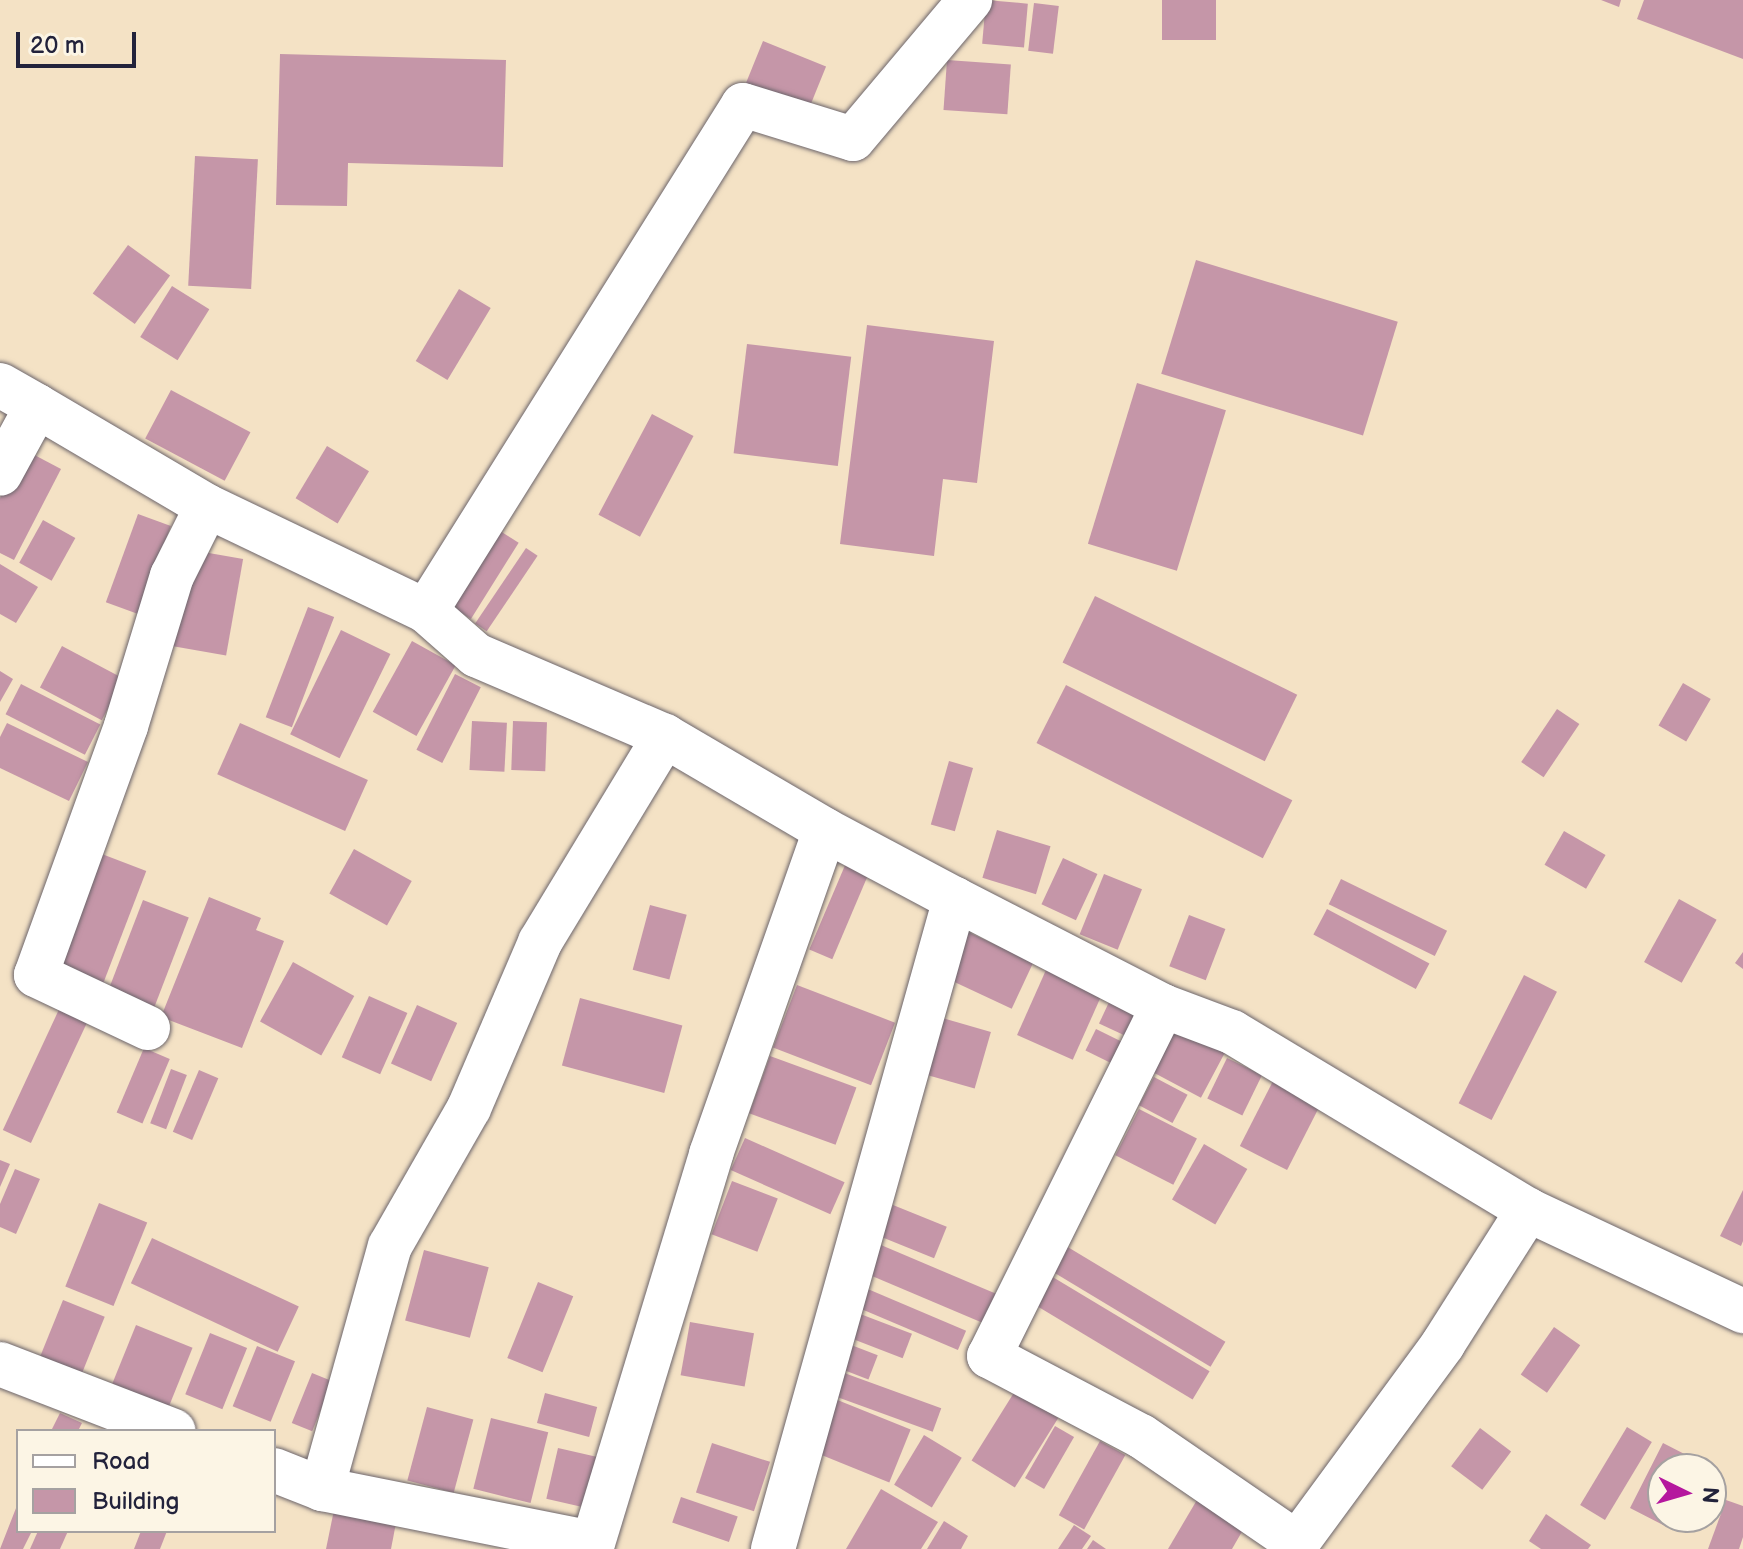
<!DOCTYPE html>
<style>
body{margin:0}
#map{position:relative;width:1743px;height:1549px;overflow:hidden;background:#f4e2c5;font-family:"Balsamiq Sans",sans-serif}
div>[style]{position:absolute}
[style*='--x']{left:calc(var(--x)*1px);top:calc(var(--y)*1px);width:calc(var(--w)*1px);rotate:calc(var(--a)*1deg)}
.building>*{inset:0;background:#c596a8;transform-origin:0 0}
.roads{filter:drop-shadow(0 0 2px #6c656b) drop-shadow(0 0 2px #6c656b)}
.minor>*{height:44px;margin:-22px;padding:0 22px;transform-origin:22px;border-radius:22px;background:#fff}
span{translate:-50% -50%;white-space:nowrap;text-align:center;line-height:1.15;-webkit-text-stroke:8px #fcf5e5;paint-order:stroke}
.legend{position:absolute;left:16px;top:1429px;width:260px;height:104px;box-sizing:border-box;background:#fcf5e5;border:2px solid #a5a1a1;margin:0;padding:10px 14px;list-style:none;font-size:24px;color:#22223b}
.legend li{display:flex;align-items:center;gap:16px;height:40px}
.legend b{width:40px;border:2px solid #a5a1a1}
.north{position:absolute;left:1647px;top:1453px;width:80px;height:80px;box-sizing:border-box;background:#fcf5e5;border:2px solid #a5a1a1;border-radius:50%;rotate:95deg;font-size:22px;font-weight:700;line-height:32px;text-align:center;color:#22223b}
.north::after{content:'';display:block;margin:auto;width:28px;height:36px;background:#b5179e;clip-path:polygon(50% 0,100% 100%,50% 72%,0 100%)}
.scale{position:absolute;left:16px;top:32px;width:120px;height:36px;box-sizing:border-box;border:4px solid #22223b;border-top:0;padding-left:10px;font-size:24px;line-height:28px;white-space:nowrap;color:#22223b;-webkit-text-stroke:6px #fcf5e5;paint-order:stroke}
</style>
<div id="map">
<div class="building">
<div style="left:986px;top:0;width:42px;height:44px;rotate:5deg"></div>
<div style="left:1162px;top:0;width:54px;height:40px"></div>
<div style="clip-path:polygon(1601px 0,1621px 0,1619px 7px)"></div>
<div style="clip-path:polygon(1644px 0,1743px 0,1743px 59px,1637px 19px)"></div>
<div style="left:1034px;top:3px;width:25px;height:48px;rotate:7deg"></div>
<div style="left:763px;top:41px;width:68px;height:50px;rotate:22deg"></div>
<div style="clip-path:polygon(280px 54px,506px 60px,503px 167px,348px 163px,347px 206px,276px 205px)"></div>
<div style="left:947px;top:60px;width:64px;height:50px;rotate:4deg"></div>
<div style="left:195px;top:156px;width:63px;height:130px;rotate:3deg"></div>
<div style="left:128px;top:245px;width:52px;height:60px;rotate:36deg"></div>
<div style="left:1196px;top:260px;width:211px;height:119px;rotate:17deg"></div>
<div style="left:172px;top:286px;width:44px;height:60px;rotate:32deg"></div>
<div style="left:459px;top:289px;width:37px;height:84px;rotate:31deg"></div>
<div style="clip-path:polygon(867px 325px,994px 341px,977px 483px,943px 479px,934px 556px,840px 544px)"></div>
<div style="left:747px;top:344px;width:105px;height:110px;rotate:7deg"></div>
<div style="left:1137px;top:383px;width:93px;height:168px;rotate:17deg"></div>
<div style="left:171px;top:390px;width:90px;height:55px;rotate:28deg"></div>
<div style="left:652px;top:414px;width:47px;height:114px;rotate:28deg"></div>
<div style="left:327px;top:446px;width:49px;height:61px;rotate:31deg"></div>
<div style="clip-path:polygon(25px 450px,61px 469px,14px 560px,0 553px,0 498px)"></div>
<div style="left:138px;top:514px;width:35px;height:94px;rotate:20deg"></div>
<div style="left:43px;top:520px;width:37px;height:49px;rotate:29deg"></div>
<div style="left:500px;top:531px;width:22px;height:90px;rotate:32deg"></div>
<div style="left:526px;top:548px;width:14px;height:91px;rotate:34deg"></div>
<div style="left:186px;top:549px;width:58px;height:98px;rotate:10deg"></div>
<div style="clip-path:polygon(0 564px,38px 587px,16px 623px,0 614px)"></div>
<div style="left:1095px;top:596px;width:225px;height:74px;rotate:26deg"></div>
<div style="left:308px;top:607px;width:28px;height:118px;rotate:21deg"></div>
<div style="left:341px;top:630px;width:55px;height:116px;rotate:26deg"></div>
<div style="left:412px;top:641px;width:50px;height:81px;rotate:29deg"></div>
<div style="left:62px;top:646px;width:70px;height:47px;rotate:28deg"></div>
<div style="clip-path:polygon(0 671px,13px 679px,0 702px)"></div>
<div style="left:455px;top:674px;width:29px;height:85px;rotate:27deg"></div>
<div style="left:1683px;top:683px;width:32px;height:49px;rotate:30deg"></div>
<div style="left:21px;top:684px;width:89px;height:34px;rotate:27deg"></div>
<div style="left:1066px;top:685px;width:254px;height:65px;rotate:27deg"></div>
<div style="left:1557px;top:709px;width:27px;height:64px;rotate:34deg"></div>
<div style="left:472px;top:721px;width:35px;height:49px;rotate:3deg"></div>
<div style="left:513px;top:721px;width:34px;height:49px;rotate:2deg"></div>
<div style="clip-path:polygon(7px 723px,88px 762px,69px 801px,0 768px,0 737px)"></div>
<div style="left:240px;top:723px;width:140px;height:56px;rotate:24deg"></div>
<div style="left:949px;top:761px;width:25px;height:66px;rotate:16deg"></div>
<div style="left:997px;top:830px;width:56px;height:50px;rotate:17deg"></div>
<div style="left:1564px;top:831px;width:48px;height:39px;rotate:30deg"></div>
<div style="left:354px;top:849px;width:66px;height:51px;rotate:29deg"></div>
<div style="left:94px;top:851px;width:56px;height:126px;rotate:21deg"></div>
<div style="left:1063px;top:858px;width:38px;height:51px;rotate:25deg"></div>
<div style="left:846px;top:863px;width:25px;height:94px;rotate:23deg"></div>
<div style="left:1104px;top:874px;width:41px;height:65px;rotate:22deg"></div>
<div style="left:1341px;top:879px;width:118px;height:28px;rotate:26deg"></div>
<div style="clip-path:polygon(209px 897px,261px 918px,256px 930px,284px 941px,242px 1048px,161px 1017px)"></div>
<div style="left:1679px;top:899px;width:43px;height:72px;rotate:29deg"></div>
<div style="left:143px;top:900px;width:49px;height:98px;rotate:21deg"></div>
<div style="left:650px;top:905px;width:38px;height:67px;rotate:15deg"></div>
<div style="left:1327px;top:909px;width:116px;height:29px;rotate:28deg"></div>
<div style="left:1189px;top:915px;width:39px;height:55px;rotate:21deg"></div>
<div style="left:968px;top:932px;width:72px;height:51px;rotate:25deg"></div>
<div style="clip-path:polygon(1743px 952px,1743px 969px,1735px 963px)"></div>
<div style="left:1050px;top:961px;width:61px;height:81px;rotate:24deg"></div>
<div style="left:293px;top:962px;width:70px;height:68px;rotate:29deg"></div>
<div style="left:1524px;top:975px;width:37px;height:144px;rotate:27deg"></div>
<div style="left:797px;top:985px;width:105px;height:67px;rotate:21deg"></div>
<div style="left:369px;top:996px;width:42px;height:67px;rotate:24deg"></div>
<div style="left:580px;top:998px;width:106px;height:70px;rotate:15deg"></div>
<div style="left:1110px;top:1000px;width:35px;height:26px;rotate:25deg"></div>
<div style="left:62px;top:1003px;width:31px;height:140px;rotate:25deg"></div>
<div style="left:417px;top:1005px;width:44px;height:64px;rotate:24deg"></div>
<div style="left:939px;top:1017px;width:54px;height:59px;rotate:16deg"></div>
<div style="left:1176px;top:1021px;width:58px;height:56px;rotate:28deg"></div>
<div style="left:1096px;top:1029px;width:30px;height:24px;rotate:26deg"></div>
<div style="left:144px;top:1048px;width:28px;height:70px;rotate:23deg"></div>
<div style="left:770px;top:1056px;width:92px;height:61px;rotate:20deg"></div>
<div style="left:1227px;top:1058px;width:39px;height:45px;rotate:26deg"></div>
<div style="left:171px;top:1069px;width:17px;height:58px;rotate:21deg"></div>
<div style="left:199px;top:1070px;width:21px;height:67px;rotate:23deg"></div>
<div style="left:1154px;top:1077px;width:38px;height:32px;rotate:28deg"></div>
<div style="left:1273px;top:1081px;width:53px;height:73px;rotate:27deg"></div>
<div style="left:1139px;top:1109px;width:65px;height:52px;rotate:27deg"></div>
<div style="left:745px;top:1138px;width:109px;height:35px;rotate:24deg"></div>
<div style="left:1204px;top:1144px;width:50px;height:64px;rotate:30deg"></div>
<div style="clip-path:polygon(0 1160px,10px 1164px,0 1187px)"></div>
<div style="clip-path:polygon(15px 1169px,40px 1179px,16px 1234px,0 1227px,0 1204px)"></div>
<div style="left:732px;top:1181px;width:49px;height:57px;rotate:21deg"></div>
<div style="clip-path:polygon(1743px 1190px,1743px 1241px,1741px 1246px,1720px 1236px)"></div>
<div style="left:99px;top:1203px;width:52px;height:90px;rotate:22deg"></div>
<div style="left:893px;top:1205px;width:58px;height:34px;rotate:22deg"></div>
<div style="left:152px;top:1238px;width:162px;height:50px;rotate:25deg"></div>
<div style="left:881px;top:1245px;width:125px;height:32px;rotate:23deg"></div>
<div style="left:1066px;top:1246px;width:186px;height:29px;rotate:31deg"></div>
<div style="left:424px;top:1250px;width:67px;height:73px;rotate:15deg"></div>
<div style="left:1051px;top:1276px;width:185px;height:33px;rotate:31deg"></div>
<div style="left:538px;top:1282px;width:38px;height:82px;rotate:22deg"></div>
<div style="left:863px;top:1287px;width:112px;height:21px;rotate:23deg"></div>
<div style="left:63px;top:1300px;width:45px;height:68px;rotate:22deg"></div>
<div style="left:855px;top:1312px;width:61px;height:26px;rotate:21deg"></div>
<div style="left:690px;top:1322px;width:65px;height:54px;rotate:10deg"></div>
<div style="left:136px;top:1325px;width:61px;height:68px;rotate:22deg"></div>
<div style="left:1554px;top:1327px;width:32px;height:58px;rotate:35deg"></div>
<div style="left:210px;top:1333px;width:40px;height:66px;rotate:22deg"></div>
<div style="left:846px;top:1343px;width:34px;height:26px;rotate:21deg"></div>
<div style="left:257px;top:1346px;width:41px;height:65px;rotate:22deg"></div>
<div style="left:836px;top:1370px;width:112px;height:25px;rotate:20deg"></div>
<div style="left:312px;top:1373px;width:22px;height:54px;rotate:22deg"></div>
<div style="left:1015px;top:1391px;width:51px;height:82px;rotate:32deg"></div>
<div style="left:545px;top:1393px;width:54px;height:31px;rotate:15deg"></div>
<div style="left:830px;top:1397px;width:87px;height:57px;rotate:22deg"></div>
<div style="left:427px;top:1407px;width:48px;height:76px;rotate:15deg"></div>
<div style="clip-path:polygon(60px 1413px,82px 1423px,78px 1431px,51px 1431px)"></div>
<div style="left:491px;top:1418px;width:59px;height:73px;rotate:14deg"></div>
<div style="left:1055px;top:1426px;width:22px;height:60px;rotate:30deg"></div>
<div style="left:1627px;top:1427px;width:29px;height:91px;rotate:31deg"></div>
<div style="left:1480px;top:1428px;width:39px;height:48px;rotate:37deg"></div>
<div style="left:924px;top:1435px;width:44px;height:58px;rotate:31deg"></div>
<div style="left:1100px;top:1441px;width:29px;height:85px;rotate:29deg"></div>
<div style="left:712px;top:1443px;width:61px;height:52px;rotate:18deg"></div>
<div style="clip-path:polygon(1663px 1443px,1700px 1462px,1696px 1469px,1663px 1469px,1663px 1517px,1672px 1517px,1667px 1527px,1630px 1508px)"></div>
<div style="left:558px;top:1448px;width:46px;height:52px;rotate:13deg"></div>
<div style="clip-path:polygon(1204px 1488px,1251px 1516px,1232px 1549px,1168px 1549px)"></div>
<div style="clip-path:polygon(881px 1489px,938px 1522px,921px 1549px,846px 1549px)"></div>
<div style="left:681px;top:1497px;width:60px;height:27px;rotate:19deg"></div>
<div style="clip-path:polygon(1726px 1500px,1743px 1506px,1743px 1537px,1739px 1549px,1708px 1549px)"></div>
<div style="clip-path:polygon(18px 1503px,18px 1531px,32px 1531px,23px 1549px,0 1549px)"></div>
<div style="clip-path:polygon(334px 1510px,396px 1523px,391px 1549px,326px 1549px)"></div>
<div style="clip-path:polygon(1546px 1514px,1591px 1545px,1588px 1549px,1541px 1549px,1529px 1541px)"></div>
<div style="clip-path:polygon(944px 1521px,968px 1536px,961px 1549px,927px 1549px)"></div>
<div style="clip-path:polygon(1074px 1525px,1091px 1536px,1082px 1549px,1058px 1549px)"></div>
<div style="clip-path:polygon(38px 1531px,68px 1531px,60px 1549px,30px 1549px)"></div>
<div style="clip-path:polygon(141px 1531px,167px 1531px,160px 1549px,134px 1549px)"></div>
<div style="clip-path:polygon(1093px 1540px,1106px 1549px,1087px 1549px)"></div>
</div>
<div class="roads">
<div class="minor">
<div style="--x:0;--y:385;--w:43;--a:29.6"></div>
<div style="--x:37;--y:406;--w:77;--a:118.6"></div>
<div style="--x:37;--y:406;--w:197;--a:30.5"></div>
<div style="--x:207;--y:506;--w:243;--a:25.6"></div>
<div style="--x:426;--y:611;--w:67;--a:41.3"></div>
<div style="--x:476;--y:655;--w:206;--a:23.2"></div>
<div style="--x:665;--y:736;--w:186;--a:30.4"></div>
<div style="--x:825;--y:830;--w:147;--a:28"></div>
<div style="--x:955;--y:899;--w:234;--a:27.2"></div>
<div style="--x:1163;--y:1006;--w:74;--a:20.6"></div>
<div style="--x:1232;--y:1032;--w:345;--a:31"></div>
<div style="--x:1528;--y:1210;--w:238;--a:25.2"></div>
<div style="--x:426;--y:611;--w:597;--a:-57.93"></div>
<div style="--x:743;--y:105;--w:115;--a:17.2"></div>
<div style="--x:853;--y:139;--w:182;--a:-49.9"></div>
<div style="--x:1163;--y:1006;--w:391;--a:116.4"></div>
<div style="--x:989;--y:1356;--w:172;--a:27.8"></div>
<div style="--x:1141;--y:1436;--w:189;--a:34.4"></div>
<div style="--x:1297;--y:1543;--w:247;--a:-53.7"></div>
<div style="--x:1443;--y:1344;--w:159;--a:-57.6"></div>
<div style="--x:148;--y:1028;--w:124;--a:-154.7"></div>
<div style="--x:36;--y:975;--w:265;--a:-70.1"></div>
<div style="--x:126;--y:726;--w:157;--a:-73"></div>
<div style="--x:172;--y:576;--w:78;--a:-63.4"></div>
<div style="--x:0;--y:1364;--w:186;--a:21.1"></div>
<div style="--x:274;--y:1470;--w:52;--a:21.6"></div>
<div style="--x:322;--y:1489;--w:276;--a:11.3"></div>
<div style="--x:593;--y:1543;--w:407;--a:-73.1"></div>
<div style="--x:711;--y:1154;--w:343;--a:-70.6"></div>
<div style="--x:322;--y:1489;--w:252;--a:-74.4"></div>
<div style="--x:390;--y:1246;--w:159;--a:-60.2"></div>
<div style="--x:469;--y:1108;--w:181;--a:-66.8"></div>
<div style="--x:540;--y:942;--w:241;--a:-58.8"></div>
<div style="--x:773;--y:1549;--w:675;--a:-74.36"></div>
</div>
</div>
<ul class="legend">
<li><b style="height:10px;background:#fff"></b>Road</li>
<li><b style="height:22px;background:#c596a8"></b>Building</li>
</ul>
<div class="north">N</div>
<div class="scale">20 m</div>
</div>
